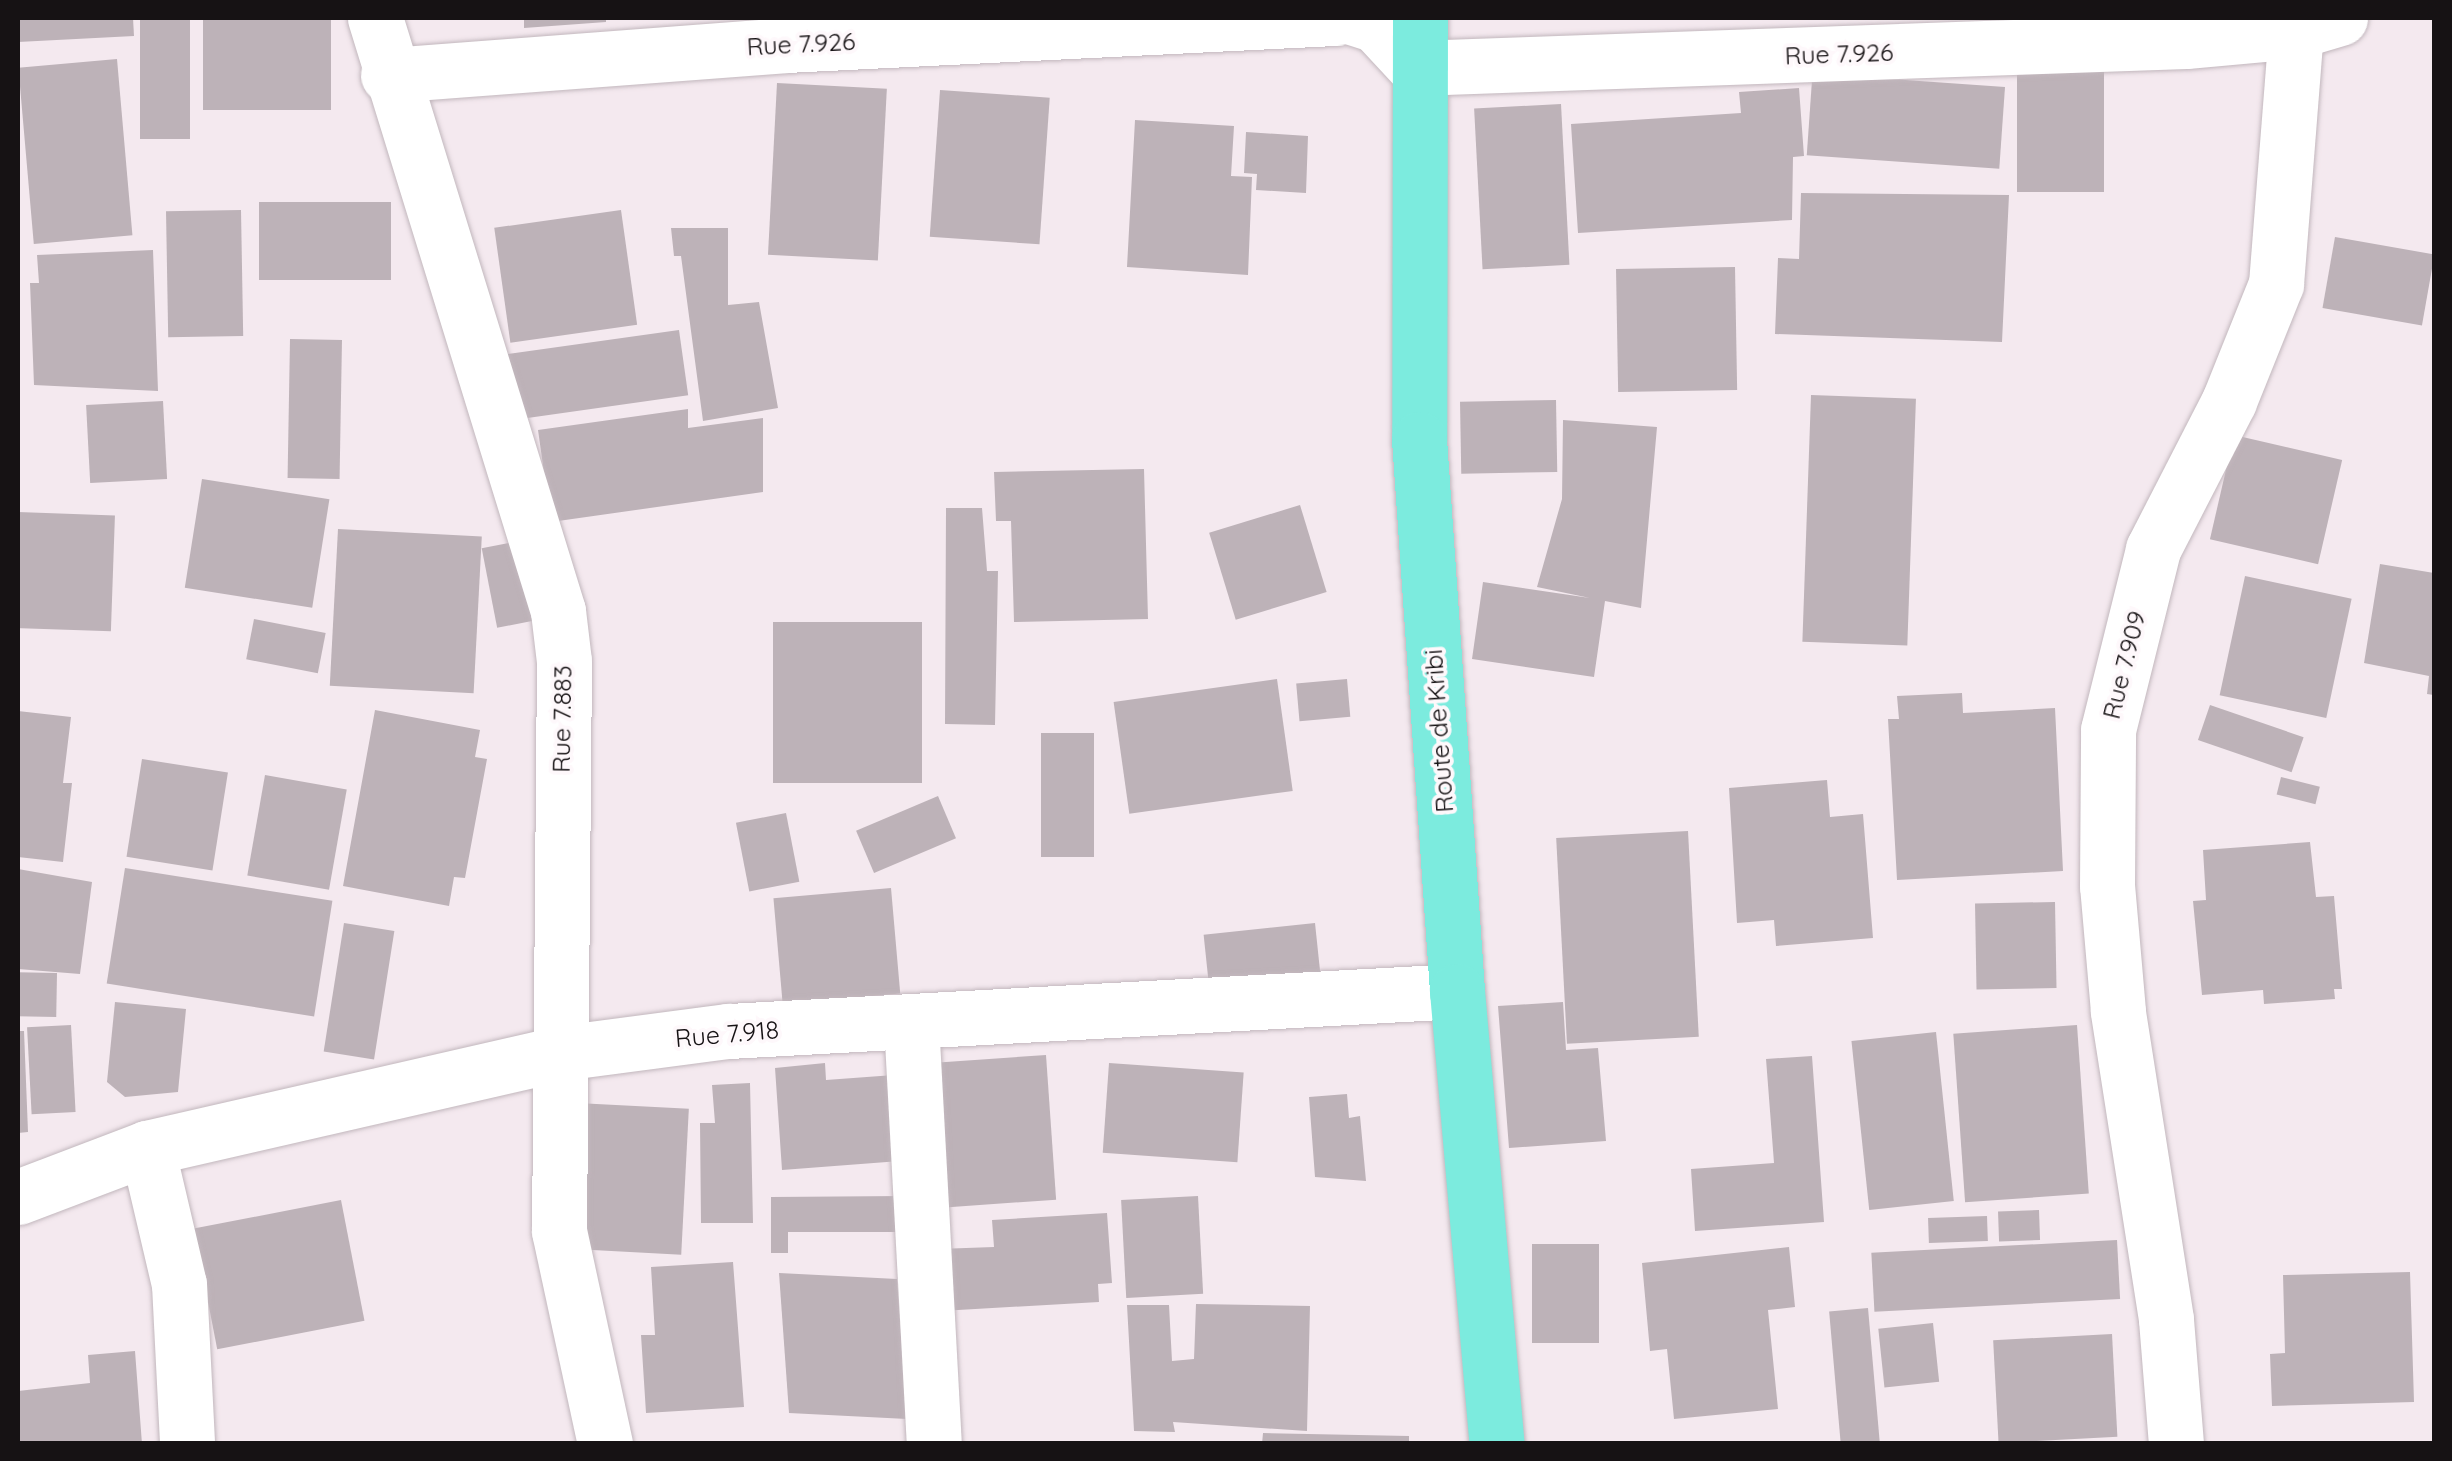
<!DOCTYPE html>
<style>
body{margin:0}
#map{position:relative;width:2452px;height:1461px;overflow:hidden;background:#f4e9ef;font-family:Quicksand,sans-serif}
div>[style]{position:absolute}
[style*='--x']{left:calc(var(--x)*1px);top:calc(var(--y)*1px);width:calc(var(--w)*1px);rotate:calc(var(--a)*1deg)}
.building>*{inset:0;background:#bdb2b8;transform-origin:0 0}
.roads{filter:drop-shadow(0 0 2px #c2b7bd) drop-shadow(0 0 2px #c2b7bd)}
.minor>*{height:55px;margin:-27.5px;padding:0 27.5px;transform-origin:27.5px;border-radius:27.5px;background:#fff}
.primary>*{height:55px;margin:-27.5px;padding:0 27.5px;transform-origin:27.5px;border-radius:27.5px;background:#7cebde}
span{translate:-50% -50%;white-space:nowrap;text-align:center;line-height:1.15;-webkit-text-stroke:8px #fef8fb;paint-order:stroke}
.street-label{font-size:25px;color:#161214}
.frame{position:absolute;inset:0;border:20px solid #161214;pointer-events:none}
</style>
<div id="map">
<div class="building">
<div style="clip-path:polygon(18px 18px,133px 18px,134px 36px,18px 42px)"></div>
<div style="left:140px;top:18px;width:50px;height:121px"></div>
<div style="left:203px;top:18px;width:128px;height:92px"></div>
<div style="clip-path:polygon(524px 18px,606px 18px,606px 22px,524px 28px)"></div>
<div style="left:117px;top:59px;width:177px;height:99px;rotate:85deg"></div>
<div style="left:2104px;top:68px;width:124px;height:87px;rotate:90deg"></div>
<div style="left:777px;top:83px;width:110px;height:172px;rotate:3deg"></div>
<div style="left:2005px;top:87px;width:82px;height:193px;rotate:94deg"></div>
<div style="clip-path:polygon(1799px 88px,1804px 156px,1793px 157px,1792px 220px,1578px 233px,1571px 124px,1741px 113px,1739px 92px)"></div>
<div style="left:940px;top:90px;width:110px;height:147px;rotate:4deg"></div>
<div style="left:1561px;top:104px;width:161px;height:87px;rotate:87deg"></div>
<div style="clip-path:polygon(1135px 120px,1234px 126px,1231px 176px,1252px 177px,1248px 275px,1127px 267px)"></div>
<div style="clip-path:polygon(1246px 132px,1308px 136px,1306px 193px,1256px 190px,1257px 174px,1244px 173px)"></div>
<div style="clip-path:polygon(1801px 193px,2009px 195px,2002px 342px,1775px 334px,1778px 258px,1799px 259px)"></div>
<div style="left:259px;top:202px;width:132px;height:78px"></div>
<div style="left:241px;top:210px;width:126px;height:75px;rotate:89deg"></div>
<div style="left:621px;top:210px;width:116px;height:128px;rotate:82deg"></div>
<div style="clip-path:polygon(671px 228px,728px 228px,728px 305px,759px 302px,778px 408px,703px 421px,681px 256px,674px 256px)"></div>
<div style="left:2335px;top:237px;width:101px;height:72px;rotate:10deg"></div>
<div style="clip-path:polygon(153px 250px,158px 391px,34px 385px,30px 283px,39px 283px,37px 255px)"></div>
<div style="left:1735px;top:267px;width:123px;height:119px;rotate:89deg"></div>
<div style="left:679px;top:330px;width:66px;height:189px;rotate:82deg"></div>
<div style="left:290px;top:339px;width:52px;height:139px;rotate:1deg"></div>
<div style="left:1811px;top:395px;width:105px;height:247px;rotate:2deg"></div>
<div style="left:1556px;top:400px;width:72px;height:96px;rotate:89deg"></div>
<div style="left:163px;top:401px;width:78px;height:77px;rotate:87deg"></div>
<div style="clip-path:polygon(688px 409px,688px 428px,763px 418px,763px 492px,551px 522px,538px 430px)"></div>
<div style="clip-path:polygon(1563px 420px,1657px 427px,1641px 608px,1605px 601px,1594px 677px,1472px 659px,1483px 582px,1590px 598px,1537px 587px,1562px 499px)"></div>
<div style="left:2234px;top:435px;width:111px;height:107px;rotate:13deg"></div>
<div style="clip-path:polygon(1144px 469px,1148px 619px,1014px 622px,1011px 521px,996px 521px,994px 472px)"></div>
<div style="left:202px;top:479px;width:129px;height:110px;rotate:9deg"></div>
<div style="left:1300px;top:505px;width:91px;height:95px;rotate:73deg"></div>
<div style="clip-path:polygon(946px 508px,982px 508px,987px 571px,998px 571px,995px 725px,945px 724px)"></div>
<div style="left:18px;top:512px;width:97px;height:116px;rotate:2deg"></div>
<div style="left:338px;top:529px;width:144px;height:157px;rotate:3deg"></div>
<div style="left:519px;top:541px;width:81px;height:38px;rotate:79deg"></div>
<div style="clip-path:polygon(2380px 564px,2434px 573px,2434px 695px,2427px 694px,2429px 676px,2364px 663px)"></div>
<div style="left:2245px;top:576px;width:109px;height:122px;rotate:12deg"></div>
<div style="left:254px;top:619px;width:73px;height:41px;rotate:11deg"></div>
<div style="left:922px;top:622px;width:161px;height:149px;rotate:90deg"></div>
<div style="left:1277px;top:679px;width:113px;height:165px;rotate:82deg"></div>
<div style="left:1347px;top:679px;width:38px;height:51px;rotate:85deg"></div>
<div style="clip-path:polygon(1962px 693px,1963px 713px,2055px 708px,2063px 871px,1897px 880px,1888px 719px,1899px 719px,1897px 696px)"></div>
<div style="left:2210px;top:705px;width:99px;height:37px;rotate:19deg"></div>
<div style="clip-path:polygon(375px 710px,480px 730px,475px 757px,487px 759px,465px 878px,454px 877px,449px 906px,343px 886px)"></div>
<div style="clip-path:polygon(18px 711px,71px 717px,63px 783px,72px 783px,63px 862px,18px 857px)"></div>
<div style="left:1041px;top:733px;width:53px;height:124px"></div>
<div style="left:142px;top:759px;width:87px;height:99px;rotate:9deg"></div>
<div style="left:265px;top:775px;width:83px;height:102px;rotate:10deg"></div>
<div style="left:2281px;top:777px;width:40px;height:18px;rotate:14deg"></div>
<div style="clip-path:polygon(1827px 780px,1830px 817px,1863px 814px,1873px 938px,1776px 946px,1774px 920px,1737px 923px,1729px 788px)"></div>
<div style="left:938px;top:796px;width:46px;height:89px;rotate:67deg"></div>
<div style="left:786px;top:813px;width:70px;height:51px;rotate:79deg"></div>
<div style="left:1688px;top:831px;width:206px;height:132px;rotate:87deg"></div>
<div style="clip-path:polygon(2310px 842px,2316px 897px,2334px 896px,2342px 989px,2334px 989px,2335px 999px,2264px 1004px,2263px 990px,2202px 995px,2193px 901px,2206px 900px,2203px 850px)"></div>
<div style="left:125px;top:868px;width:210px;height:117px;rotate:9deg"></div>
<div style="clip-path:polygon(18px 869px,92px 882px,80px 974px,18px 969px)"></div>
<div style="left:891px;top:888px;width:106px;height:118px;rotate:85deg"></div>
<div style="left:2055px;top:902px;width:86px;height:80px;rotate:89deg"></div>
<div style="left:344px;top:923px;width:51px;height:130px;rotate:9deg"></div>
<div style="left:1315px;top:923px;width:61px;height:112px;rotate:84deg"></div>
<div style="left:57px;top:973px;width:44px;height:39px;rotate:91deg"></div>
<div style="clip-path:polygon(115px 1002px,186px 1009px,178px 1092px,125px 1097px,107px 1082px)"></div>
<div style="clip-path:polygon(1563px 1002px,1566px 1050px,1598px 1048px,1606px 1141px,1509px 1148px,1498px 1006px)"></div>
<div style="left:71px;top:1025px;width:87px;height:44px;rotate:87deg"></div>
<div style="left:2077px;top:1025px;width:169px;height:124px;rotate:86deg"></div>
<div style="clip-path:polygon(18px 1031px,24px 1031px,28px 1132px,18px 1133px)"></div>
<div style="left:1936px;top:1032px;width:170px;height:85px;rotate:84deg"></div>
<div style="left:1046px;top:1055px;width:145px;height:122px;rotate:86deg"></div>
<div style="clip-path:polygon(1812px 1056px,1824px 1222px,1695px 1231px,1691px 1169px,1774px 1163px,1766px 1059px)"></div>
<div style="clip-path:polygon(825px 1063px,826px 1080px,894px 1075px,900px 1161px,782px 1170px,775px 1068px)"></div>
<div style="left:1109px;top:1063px;width:135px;height:90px;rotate:4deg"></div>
<div style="clip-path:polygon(750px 1083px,753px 1223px,701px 1223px,700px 1123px,715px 1123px,712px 1085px)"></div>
<div style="clip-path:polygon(1347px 1094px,1349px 1118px,1360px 1116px,1366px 1181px,1315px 1177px,1309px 1097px)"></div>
<div style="left:577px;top:1103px;width:112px;height:146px;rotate:3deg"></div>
<div style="clip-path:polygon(904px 1196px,905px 1232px,788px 1232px,788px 1253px,771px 1253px,771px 1197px)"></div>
<div style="left:1198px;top:1196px;width:98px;height:77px;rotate:87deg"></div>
<div style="left:341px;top:1200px;width:123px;height:150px;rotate:79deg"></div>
<div style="left:2039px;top:1210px;width:30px;height:41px;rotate:88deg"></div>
<div style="clip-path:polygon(1107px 1213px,1112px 1283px,1098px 1284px,1099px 1302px,941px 1311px,938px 1249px,994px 1247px,992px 1220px)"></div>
<div style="left:1987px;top:1216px;width:25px;height:59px;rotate:88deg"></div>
<div style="left:2117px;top:1240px;width:59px;height:246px;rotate:87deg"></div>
<div style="left:1532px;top:1244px;width:67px;height:99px"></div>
<div style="clip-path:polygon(1789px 1247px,1795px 1307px,1768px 1310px,1778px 1409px,1674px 1419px,1667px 1349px,1650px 1351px,1642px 1263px)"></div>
<div style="clip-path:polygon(733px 1262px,744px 1407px,646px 1413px,641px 1335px,655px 1335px,651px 1267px)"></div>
<div style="clip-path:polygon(2410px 1272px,2414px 1402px,2272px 1406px,2270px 1354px,2285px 1353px,2283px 1275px)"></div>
<div style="clip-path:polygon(779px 1273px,897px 1279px,907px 1419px,789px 1413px)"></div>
<div style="clip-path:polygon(1196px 1304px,1310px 1306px,1307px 1431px,1173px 1422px,1175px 1432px,1134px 1431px,1127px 1305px,1169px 1305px,1172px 1361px,1194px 1359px)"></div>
<div style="left:1868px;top:1308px;width:137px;height:39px;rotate:85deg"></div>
<div style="left:1933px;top:1323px;width:59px;height:55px;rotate:84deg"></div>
<div style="left:2112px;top:1334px;width:103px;height:119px;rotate:87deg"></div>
<div style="clip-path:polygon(135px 1351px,142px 1444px,18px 1444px,18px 1391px,90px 1383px,88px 1355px)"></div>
<div style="clip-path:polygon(1263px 1433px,1409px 1436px,1409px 1444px,1262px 1444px)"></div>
</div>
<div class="roads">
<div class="minor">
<div style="--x:375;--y:18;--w:621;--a:72.85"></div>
<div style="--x:558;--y:611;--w:50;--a:83.2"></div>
<div style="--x:564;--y:661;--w:570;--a:90.5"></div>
<div style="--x:559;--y:1231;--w:218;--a:77.8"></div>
<div style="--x:1355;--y:18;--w:22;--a:18"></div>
<div style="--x:1376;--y:25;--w:59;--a:47.1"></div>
<div style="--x:1416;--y:68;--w:770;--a:-2.01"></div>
<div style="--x:2186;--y:41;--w:110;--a:-5.2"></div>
<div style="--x:2296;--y:31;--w:46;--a:-16.5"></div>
<div style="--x:388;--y:75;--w:399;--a:-4.3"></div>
<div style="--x:786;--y:45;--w:550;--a:-2.82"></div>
<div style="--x:911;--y:1022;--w:423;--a:86.9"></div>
<div style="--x:147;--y:1148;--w:140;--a:76.8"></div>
<div style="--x:179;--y:1284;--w:160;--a:87.1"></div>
<div style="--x:18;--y:1197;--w:138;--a:-20.8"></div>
<div style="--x:147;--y:1148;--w:425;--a:-12.9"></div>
<div style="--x:561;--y:1053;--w:169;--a:-7.5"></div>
<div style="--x:729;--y:1031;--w:729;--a:-3.14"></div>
<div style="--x:2176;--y:1444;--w:125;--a:-94.6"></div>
<div style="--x:2166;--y:1319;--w:312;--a:-98.9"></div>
<div style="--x:2118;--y:1011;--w:125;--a:-95"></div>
<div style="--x:2107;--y:886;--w:156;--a:-89.6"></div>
<div style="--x:2108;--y:730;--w:187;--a:-76"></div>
<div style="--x:2153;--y:549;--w:166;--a:-62.8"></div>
<div style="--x:2229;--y:401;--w:126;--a:-68.1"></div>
<div style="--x:2276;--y:284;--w:254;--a:-85.5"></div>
</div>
<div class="primary">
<div style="--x:1420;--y:18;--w:421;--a:90.1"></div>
<div style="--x:1419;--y:439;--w:553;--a:86.06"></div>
<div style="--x:1457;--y:991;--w:455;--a:85"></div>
</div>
</div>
<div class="street-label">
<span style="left:801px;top:44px;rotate:-3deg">Rue 7.926</span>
<span style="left:1839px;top:54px;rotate:-2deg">Rue 7.926</span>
<span style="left:2124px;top:665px;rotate:-76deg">Rue 7.909</span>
<span style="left:562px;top:719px;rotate:-89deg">Rue 7.883</span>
<span style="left:1439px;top:731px;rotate:-94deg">Route de Kribi</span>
<span style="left:727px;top:1034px;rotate:-5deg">Rue 7.918</span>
</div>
<div class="frame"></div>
</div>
